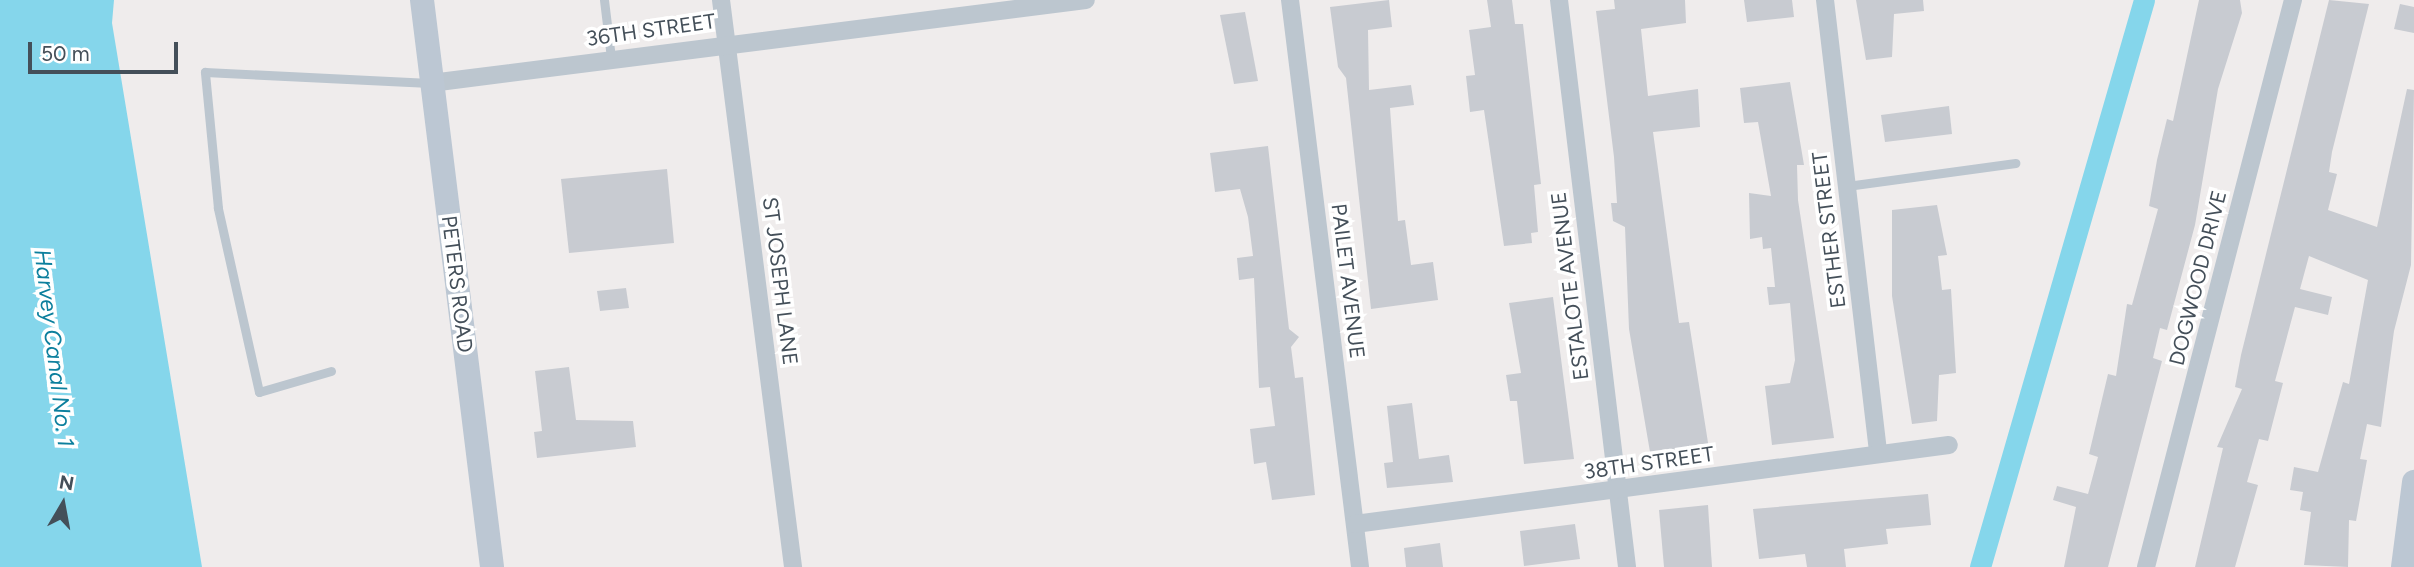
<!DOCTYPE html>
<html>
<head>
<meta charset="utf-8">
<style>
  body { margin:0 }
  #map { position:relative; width:2414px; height:567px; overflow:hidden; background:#efecec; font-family:Figtree,sans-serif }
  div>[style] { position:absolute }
  .water>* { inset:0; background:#85d6eb }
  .canal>* { height:21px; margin:-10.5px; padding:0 10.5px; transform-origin:10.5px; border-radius:10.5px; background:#85d6eb }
  .building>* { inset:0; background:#c8cbd1 }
  .lane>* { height:9px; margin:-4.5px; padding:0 4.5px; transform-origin:4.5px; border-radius:4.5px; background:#bcc6cf }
  .street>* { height:18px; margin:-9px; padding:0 9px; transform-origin:9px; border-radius:9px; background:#bcc6cf }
  .secondary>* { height:24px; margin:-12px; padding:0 12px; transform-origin:12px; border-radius:12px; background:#bcc7d3 }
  span { translate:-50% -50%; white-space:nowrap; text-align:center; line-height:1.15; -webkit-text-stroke:7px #fff; paint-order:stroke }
  .street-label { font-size:21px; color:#444f59 }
  .water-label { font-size:23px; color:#0c7f9d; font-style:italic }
  .north { position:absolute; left:28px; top:469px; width:70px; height:70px; -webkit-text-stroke:5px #fff; paint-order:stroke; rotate:10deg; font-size:19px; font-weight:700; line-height:28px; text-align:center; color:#444f59 }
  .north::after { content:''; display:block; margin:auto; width:24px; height:32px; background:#444f59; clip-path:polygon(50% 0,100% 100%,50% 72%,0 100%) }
  .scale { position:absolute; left:28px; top:42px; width:150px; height:32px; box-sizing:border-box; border:4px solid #444f59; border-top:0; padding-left:9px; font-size:21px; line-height:24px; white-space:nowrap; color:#444f59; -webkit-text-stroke:5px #fff; paint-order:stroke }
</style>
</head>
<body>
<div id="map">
  <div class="water">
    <i style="clip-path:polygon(0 0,114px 0,112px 23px,202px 567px,0 567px)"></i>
  </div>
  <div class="canal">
    <i style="left:1980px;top:567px;width:590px;rotate:-73.87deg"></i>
  </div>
  <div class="building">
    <i style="clip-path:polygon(1389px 0,1392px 27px,1368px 30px,1369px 90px,1411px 85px,1414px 105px,1390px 108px,1398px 221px,1405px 220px,1411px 265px,1433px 262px,1438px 300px,1371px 309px,1346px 78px,1338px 67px,1330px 7px)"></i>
    <i style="clip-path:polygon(1487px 0,1512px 0,1515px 24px,1523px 24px,1541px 184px,1534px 185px,1538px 232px,1531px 233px,1532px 243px,1504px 246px,1484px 110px,1470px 112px,1466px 76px,1475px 75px,1469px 30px,1491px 27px)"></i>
    <i style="clip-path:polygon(1614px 0,1685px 0,1686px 23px,1641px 29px,1648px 96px,1698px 89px,1700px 127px,1653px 132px,1679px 323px,1689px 322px,1709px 449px,1650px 452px,1629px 329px,1625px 227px,1613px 221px,1611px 203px,1617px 203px,1614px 157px,1596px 11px,1615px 9px)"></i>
    <i style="clip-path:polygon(1744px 0,1792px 0,1794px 17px,1747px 22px)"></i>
    <i style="clip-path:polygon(1856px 0,1923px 0,1924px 11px,1894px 14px,1892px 57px,1866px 60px)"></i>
    <i style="clip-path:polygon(2199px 0,2240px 0,2242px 13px,2218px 89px,2195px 225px,2167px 330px,2160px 328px,2153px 358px,2162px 361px,2108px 567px,2064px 567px,2076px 507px,2053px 500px,2057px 486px,2088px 494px,2098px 457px,2089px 454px,2108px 374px,2116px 376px,2127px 304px,2132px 305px,2158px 209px,2149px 206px,2157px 160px,2167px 119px,2173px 121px)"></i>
    <i style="clip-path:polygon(2329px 0,2369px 4px,2332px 152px,2329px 172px,2337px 174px,2328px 210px,2377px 227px,2407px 89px,2414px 90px,2411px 265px,2394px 331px,2381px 427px,2367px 424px,2360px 459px,2367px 460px,2356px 521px,2349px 520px,2348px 567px,2304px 565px,2311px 512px,2300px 510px,2303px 492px,2290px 490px,2294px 467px,2318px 472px,2343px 382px,2349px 384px,2368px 280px,2309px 256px,2300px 289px,2332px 297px,2328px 315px,2295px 307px,2275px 381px,2283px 383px,2268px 441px,2259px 439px,2247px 482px,2258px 485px,2235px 567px,2195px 567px,2223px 448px,2217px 447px,2242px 389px,2235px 387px,2241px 355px)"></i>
    <i style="clip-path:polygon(2400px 4px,2414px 7px,2414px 33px,2394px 29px)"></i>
    <i style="clip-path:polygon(1245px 12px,1258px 81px,1234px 84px,1220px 15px)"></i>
    <i style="clip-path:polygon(1790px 82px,1804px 165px,1797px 165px,1798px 200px,1834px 438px,1772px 445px,1765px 386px,1790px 383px,1795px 360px,1790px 303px,1769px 305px,1767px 287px,1775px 287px,1771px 248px,1763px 249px,1762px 237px,1750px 239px,1749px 193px,1771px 196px,1758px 122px,1744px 123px,1740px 88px)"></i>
    <i style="clip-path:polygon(1949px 106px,1952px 134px,1885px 142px,1881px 115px)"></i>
    <i style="clip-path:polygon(1268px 146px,1289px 329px,1299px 337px,1291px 347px,1295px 378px,1303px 377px,1315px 495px,1272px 500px,1266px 462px,1254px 464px,1250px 429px,1275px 426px,1270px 387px,1259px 388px,1254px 278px,1239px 280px,1237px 258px,1253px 256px,1248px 217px,1240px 189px,1215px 192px,1210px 153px)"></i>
    <i style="clip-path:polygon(667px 169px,674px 243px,569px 253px,561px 179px)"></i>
    <i style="clip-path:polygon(1937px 205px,1947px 255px,1938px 256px,1942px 290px,1951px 289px,1956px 373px,1939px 375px,1937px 421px,1912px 424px,1892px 296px,1892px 210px)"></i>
    <i style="clip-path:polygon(626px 288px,629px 308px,600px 311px,597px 291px)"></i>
    <i style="clip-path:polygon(1553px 297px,1574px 459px,1524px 464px,1517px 401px,1510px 401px,1506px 375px,1521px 373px,1509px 303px)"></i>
    <i style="clip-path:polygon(569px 367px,576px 420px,633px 421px,636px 447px,537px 458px,534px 432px,542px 431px,535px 371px)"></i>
    <i style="clip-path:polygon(1412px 403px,1419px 459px,1449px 455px,1453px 482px,1387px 488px,1384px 463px,1393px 462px,1387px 406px)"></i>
    <i style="clip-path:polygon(1928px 494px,1931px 525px,1886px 529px,1888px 544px,1844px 549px,1846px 567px,1807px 567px,1805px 554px,1759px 559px,1753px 509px)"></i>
    <i style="clip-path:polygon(1708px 505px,1712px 567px,1664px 567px,1659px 510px)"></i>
    <i style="clip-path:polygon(1575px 524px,1580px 559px,1524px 566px,1520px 531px)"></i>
    <i style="clip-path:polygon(1440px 543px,1443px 567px,1406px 567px,1404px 548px)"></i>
  </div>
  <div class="lane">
    <i style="left:604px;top:0;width:58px;rotate:83.1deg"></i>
    <i style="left:1847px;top:186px;width:170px;rotate:-7.8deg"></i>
    <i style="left:331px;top:371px;width:75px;rotate:163.7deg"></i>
    <i style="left:259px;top:392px;width:189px;rotate:-102.6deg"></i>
    <i style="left:218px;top:208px;width:137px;rotate:-95.5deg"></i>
    <i style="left:205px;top:72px;width:225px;rotate:2.8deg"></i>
  </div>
  <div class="street">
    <i style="left:721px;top:0;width:572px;rotate:82.76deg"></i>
    <i style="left:1290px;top:0;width:571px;rotate:82.96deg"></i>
    <i style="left:1559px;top:0;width:571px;rotate:83.16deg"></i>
    <i style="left:1825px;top:0;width:457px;rotate:83.3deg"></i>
    <i style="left:431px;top:83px;width:660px;rotate:-7.22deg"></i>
    <i style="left:1355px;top:524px;width:599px;rotate:-7.58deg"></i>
    <i style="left:2146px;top:567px;width:586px;rotate:-75.47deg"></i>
  </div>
  <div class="secondary">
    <i style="left:422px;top:0;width:571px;rotate:82.96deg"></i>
    <i style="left:2403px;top:567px;width:86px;rotate:-82.6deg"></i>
  </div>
  <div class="street-label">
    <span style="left:651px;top:30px;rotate:-8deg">36TH STREET</span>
    <span style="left:1829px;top:230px;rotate:-97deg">ESTHER STREET</span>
    <span style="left:2198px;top:278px;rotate:-76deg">DOGWOOD DRIVE</span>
    <span style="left:780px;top:281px;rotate:83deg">ST JOSEPH LANE</span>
    <span style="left:1348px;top:281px;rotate:83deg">PAILET AVENUE</span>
    <span style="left:457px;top:284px;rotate:83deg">PETERS ROAD</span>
    <span style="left:1570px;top:286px;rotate:-97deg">ESTALOTE AVENUE</span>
    <span style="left:1649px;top:463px;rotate:-8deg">38TH STREET</span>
  </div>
  <div class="water-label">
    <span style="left:54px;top:348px;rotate:83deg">Harvey Canal No. 1</span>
  </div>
  <div class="north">N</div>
  <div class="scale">50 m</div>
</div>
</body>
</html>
